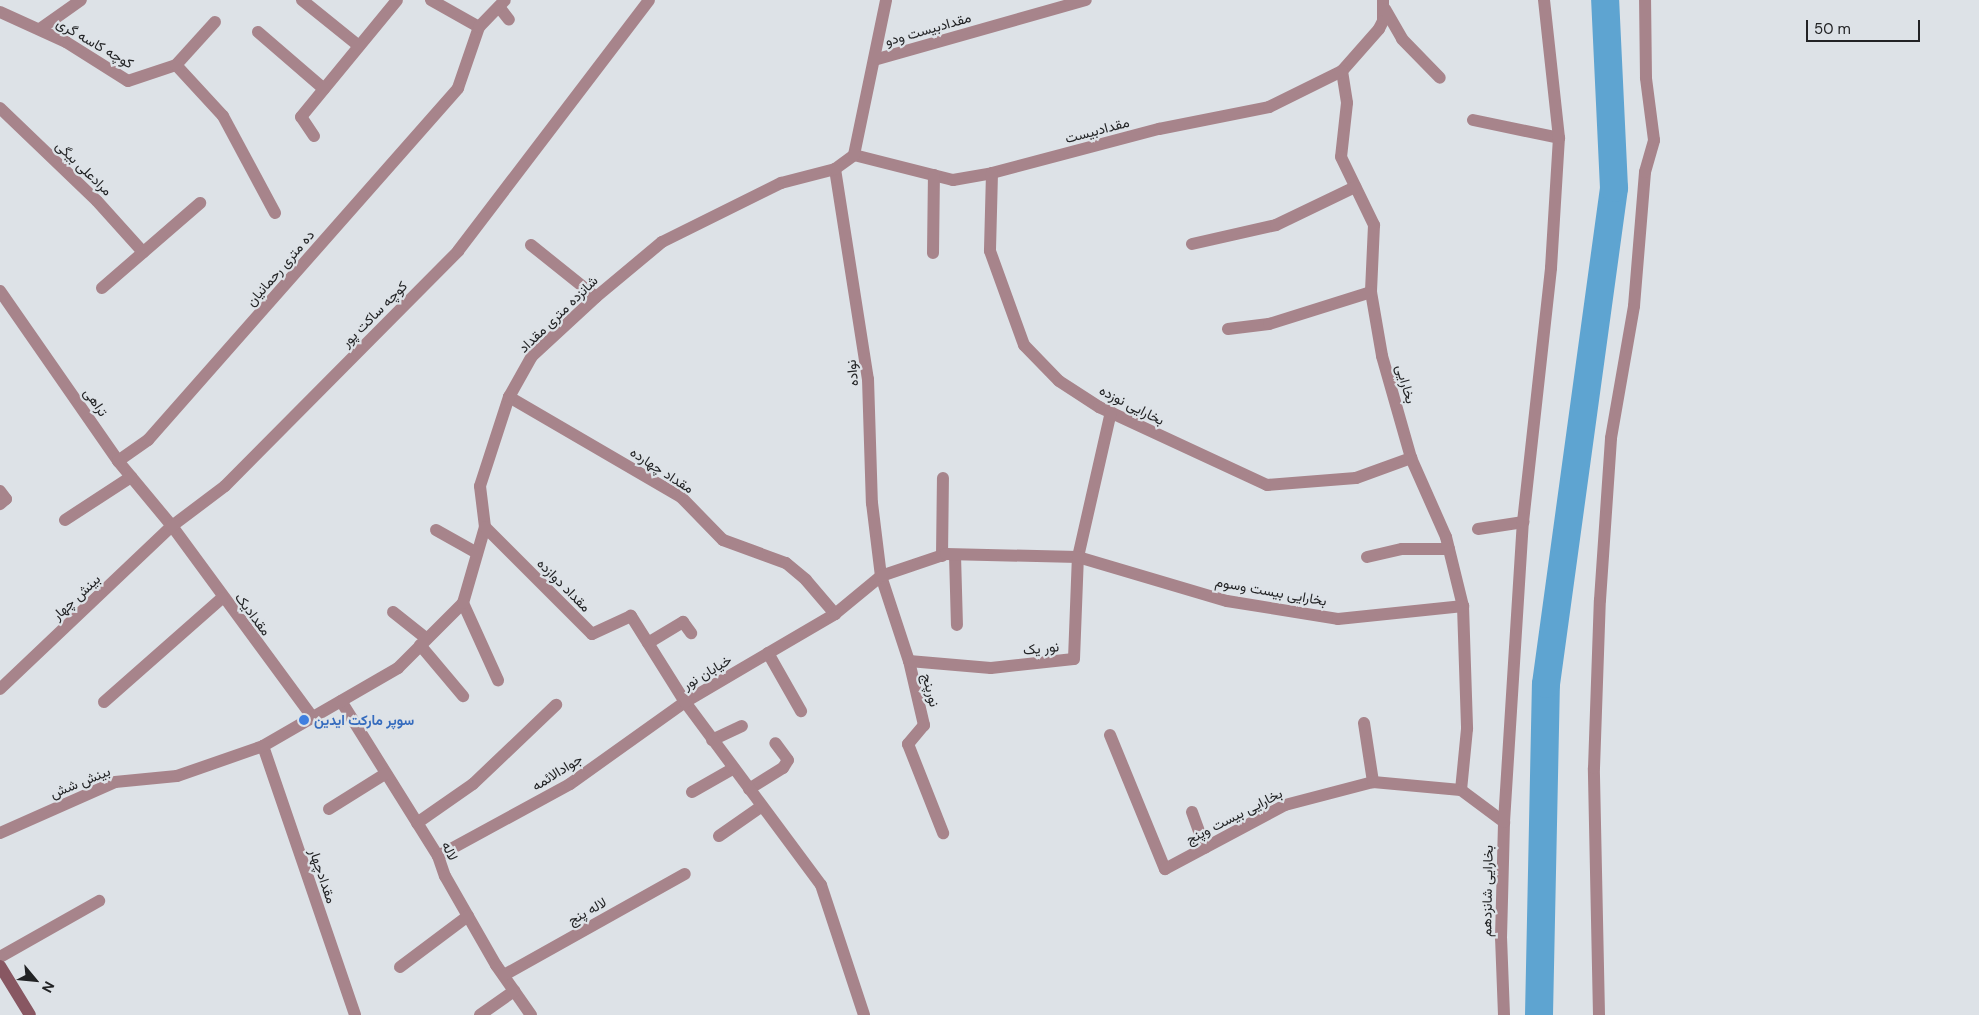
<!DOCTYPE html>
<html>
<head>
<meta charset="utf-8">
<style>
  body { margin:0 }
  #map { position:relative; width:1979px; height:1015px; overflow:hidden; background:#dde2e7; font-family:"DM Sans",Vazirmatn,sans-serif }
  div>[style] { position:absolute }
  .river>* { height:28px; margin:-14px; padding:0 14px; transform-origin:14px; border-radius:14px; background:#5ea4d1 }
  .street>* { height:12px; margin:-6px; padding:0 6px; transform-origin:6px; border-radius:6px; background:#a7848b }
  .secondary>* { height:12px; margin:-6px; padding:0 6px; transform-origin:6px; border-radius:6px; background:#885762 }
  .dots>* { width:14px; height:14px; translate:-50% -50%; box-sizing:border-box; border:2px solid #dde2e7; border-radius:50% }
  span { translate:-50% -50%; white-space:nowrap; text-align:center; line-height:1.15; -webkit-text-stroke:4.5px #dde2e7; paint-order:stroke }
  .street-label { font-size:14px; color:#222325 }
  .shop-label { font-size:14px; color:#366cbe; font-weight:700 }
  .left { translate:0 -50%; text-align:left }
  .north { position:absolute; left:10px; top:955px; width:50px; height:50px; -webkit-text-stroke:4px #dde2e7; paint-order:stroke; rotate:118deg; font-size:14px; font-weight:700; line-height:20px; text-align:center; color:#222325 }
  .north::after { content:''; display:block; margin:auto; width:18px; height:22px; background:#222325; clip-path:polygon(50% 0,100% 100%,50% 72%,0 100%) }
  .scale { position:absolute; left:1806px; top:20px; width:114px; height:22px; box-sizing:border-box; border:2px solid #222325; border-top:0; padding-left:6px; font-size:15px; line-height:18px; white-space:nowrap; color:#222325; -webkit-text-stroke:4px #dde2e7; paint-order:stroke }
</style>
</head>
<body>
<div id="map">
  <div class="river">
    <i style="left:1539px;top:1015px;width:331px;rotate:-88.8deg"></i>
    <i style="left:1546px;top:684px;width:501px;rotate:-82.19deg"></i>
    <i style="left:1614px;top:188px;width:188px;rotate:-92.7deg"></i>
  </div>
  <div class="street">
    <i style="left:302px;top:0;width:73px;rotate:38.9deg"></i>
    <i style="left:431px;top:0;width:55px;rotate:29.4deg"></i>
    <i style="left:1383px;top:0;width:21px;rotate:90deg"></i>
    <i style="left:1383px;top:21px;width:9px;rotate:117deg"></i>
    <i style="left:1379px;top:29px;width:56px;rotate:131.4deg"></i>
    <i style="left:1342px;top:71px;width:32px;rotate:81deg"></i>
    <i style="left:1347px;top:103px;width:54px;rotate:96.3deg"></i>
    <i style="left:1341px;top:157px;width:76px;rotate:64.1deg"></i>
    <i style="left:1374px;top:225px;width:67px;rotate:92.6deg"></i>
    <i style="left:1371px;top:292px;width:65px;rotate:80.2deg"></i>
    <i style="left:1382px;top:356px;width:106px;rotate:74.1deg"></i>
    <i style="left:1411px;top:458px;width:86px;rotate:66.1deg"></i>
    <i style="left:1446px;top:537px;width:71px;rotate:76.2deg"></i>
    <i style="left:1463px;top:606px;width:123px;rotate:88.1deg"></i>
    <i style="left:1467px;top:729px;width:61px;rotate:95.6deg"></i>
    <i style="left:499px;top:7px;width:16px;rotate:52deg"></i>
    <i style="left:1385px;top:9px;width:34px;rotate:60deg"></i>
    <i style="left:1402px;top:39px;width:54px;rotate:45.7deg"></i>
    <i style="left:0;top:12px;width:72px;rotate:24.4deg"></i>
    <i style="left:66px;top:42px;width:73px;rotate:32.2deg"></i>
    <i style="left:128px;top:81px;width:51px;rotate:-18.4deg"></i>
    <i style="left:176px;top:65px;width:69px;rotate:47.3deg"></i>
    <i style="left:223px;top:116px;width:110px;rotate:61.8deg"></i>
    <i style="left:40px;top:29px;width:50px;rotate:-35.3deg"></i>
    <i style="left:258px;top:32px;width:87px;rotate:40.8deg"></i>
    <i style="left:874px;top:60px;width:220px;rotate:-15.8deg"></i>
    <i style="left:176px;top:65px;width:58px;rotate:-47.8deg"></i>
    <i style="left:0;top:108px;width:134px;rotate:43.8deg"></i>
    <i style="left:97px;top:201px;width:69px;rotate:48deg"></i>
    <i style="left:1473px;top:120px;width:88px;rotate:11.8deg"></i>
    <i style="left:314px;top:136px;width:23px;rotate:-124deg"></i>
    <i style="left:301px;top:117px;width:151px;rotate:-50.6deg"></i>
    <i style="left:854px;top:155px;width:102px;rotate:14.2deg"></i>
    <i style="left:953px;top:180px;width:40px;rotate:-10deg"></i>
    <i style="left:992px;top:173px;width:173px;rotate:-14.8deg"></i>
    <i style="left:1159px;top:129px;width:112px;rotate:-11.3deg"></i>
    <i style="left:1269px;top:107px;width:81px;rotate:-26.3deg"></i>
    <i style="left:835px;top:169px;width:213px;rotate:81.1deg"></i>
    <i style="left:868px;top:379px;width:124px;rotate:88.2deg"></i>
    <i style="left:872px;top:503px;width:74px;rotate:83deg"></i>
    <i style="left:881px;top:576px;width:89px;rotate:71.8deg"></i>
    <i style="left:909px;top:661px;width:66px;rotate:76.8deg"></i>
    <i style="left:924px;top:725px;width:25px;rotate:130deg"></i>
    <i style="left:908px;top:744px;width:96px;rotate:68.5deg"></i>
    <i style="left:992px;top:173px;width:78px;rotate:91.5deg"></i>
    <i style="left:990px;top:251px;width:100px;rotate:70.1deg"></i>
    <i style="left:1024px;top:345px;width:50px;rotate:45.8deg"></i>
    <i style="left:1059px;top:381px;width:48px;rotate:33deg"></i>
    <i style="left:1099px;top:407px;width:185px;rotate:24.9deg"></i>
    <i style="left:1267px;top:485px;width:89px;rotate:-4.5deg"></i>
    <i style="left:1356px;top:478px;width:59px;rotate:-20deg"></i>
    <i style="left:1192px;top:244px;width:86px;rotate:-12.7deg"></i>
    <i style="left:1276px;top:225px;width:88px;rotate:-25.7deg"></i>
    <i style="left:531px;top:245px;width:83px;rotate:38.7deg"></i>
    <i style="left:933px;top:253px;width:78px;rotate:-89.3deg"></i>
    <i style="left:102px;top:288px;width:130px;rotate:-40.9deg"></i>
    <i style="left:0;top:291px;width:207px;rotate:55.2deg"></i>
    <i style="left:118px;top:461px;width:85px;rotate:50.3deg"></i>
    <i style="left:172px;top:526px;width:238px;rotate:53.7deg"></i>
    <i style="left:1228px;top:329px;width:41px;rotate:-7deg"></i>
    <i style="left:1269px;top:324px;width:107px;rotate:-17.4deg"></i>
    <i style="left:509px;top:397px;width:199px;rotate:30.2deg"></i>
    <i style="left:681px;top:497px;width:60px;rotate:45.7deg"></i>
    <i style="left:723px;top:540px;width:67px;rotate:20.1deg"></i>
    <i style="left:786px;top:563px;width:26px;rotate:40deg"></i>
    <i style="left:806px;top:580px;width:45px;rotate:49.5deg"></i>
    <i style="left:118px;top:461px;width:37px;rotate:-35deg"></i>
    <i style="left:148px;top:440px;width:469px;rotate:-48.6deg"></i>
    <i style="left:458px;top:88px;width:65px;rotate:-71deg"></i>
    <i style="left:479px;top:27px;width:37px;rotate:-46deg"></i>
    <i style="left:0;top:491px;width:10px;rotate:53deg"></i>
    <i style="left:6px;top:499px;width:8px;rotate:140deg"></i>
    <i style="left:65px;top:520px;width:79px;rotate:-33.1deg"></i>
    <i style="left:1478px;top:529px;width:46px;rotate:-8.8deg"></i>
    <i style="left:436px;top:530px;width:47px;rotate:29.3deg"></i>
    <i style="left:955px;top:555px;width:70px;rotate:88.4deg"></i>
    <i style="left:942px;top:556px;width:78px;rotate:-89.3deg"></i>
    <i style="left:1367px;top:557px;width:36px;rotate:-13deg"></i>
    <i style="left:1402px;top:549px;width:47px"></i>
    <i style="left:463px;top:603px;width:85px;rotate:65.6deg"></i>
    <i style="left:393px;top:612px;width:43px;rotate:38.5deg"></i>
    <i style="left:648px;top:643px;width:41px;rotate:-31deg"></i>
    <i style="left:683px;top:622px;width:14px;rotate:54deg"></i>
    <i style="left:420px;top:645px;width:67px;rotate:49.9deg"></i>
    <i style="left:768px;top:653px;width:67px;rotate:60.4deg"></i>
    <i style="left:909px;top:661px;width:82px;rotate:4.9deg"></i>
    <i style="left:991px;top:668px;width:83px;rotate:-6.2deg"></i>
    <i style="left:1074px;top:659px;width:102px;rotate:-87.8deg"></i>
    <i style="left:1078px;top:557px;width:149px;rotate:-77.2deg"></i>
    <i style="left:0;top:689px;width:237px;rotate:-43.5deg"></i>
    <i style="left:172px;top:526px;width:66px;rotate:-37deg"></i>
    <i style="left:225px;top:486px;width:331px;rotate:-45.2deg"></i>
    <i style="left:458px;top:251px;width:315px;rotate:-52.7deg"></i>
    <i style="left:341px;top:701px;width:183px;rotate:58deg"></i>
    <i style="left:438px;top:856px;width:21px;rotate:71deg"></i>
    <i style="left:445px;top:876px;width:103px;rotate:60.2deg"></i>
    <i style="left:496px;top:965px;width:61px;rotate:55deg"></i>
    <i style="left:104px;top:702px;width:157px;rotate:-41.4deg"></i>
    <i style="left:1364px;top:723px;width:60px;rotate:81.3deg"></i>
    <i style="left:1110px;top:735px;width:145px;rotate:67.7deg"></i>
    <i style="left:1165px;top:869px;width:136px;rotate:-28.1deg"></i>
    <i style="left:1285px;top:805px;width:91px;rotate:-14.6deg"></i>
    <i style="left:1373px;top:782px;width:88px;rotate:5.2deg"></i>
    <i style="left:712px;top:740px;width:33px;rotate:-25deg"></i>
    <i style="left:263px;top:746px;width:284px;rotate:71.1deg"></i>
    <i style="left:749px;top:789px;width:40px;rotate:-32deg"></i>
    <i style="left:783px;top:768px;width:9px;rotate:-58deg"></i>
    <i style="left:788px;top:760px;width:21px;rotate:-127deg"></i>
    <i style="left:1461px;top:790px;width:54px;rotate:36.7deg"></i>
    <i style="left:692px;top:792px;width:48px;rotate:-29.7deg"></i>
    <i style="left:329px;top:809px;width:66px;rotate:-32deg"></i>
    <i style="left:1192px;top:812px;width:38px;rotate:70deg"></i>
    <i style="left:417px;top:823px;width:68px;rotate:-34.9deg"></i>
    <i style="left:473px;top:784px;width:115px;rotate:-43.6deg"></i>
    <i style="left:0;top:833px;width:126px;rotate:-23.9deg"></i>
    <i style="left:115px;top:782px;width:62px;rotate:-5.5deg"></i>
    <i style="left:177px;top:776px;width:91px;rotate:-19.2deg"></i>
    <i style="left:263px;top:746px;width:156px;rotate:-30deg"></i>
    <i style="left:398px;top:668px;width:92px;rotate:-45deg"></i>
    <i style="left:463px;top:603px;width:79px;rotate:-73.9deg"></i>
    <i style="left:485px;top:527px;width:41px;rotate:-97deg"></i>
    <i style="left:480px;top:486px;width:94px;rotate:-72deg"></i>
    <i style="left:509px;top:397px;width:47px;rotate:-60.7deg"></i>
    <i style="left:532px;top:356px;width:87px;rotate:-42.7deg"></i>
    <i style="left:596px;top:297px;width:86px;rotate:-39.8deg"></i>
    <i style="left:662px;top:242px;width:133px;rotate:-26.4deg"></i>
    <i style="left:781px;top:183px;width:56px;rotate:-14.5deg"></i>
    <i style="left:835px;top:169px;width:24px;rotate:-36deg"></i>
    <i style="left:854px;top:155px;width:158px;rotate:-78.3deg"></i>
    <i style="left:719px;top:836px;width:52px;rotate:-34.9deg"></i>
    <i style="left:438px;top:856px;width:150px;rotate:-28.6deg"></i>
    <i style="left:570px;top:784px;width:141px;rotate:-35.5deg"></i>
    <i style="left:685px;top:702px;width:102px;rotate:-122.1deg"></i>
    <i style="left:631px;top:616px;width:43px;rotate:155.2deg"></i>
    <i style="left:592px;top:634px;width:151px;rotate:-135deg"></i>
    <i style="left:0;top:957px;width:114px;rotate:-29.5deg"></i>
    <i style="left:400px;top:967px;width:85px;rotate:-36.9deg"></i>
    <i style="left:504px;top:975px;width:207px;rotate:-29.2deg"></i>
    <i style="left:480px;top:1015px;width:42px;rotate:-35.2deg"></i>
    <i style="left:864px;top:1015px;width:137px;rotate:-108.3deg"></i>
    <i style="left:821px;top:885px;width:228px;rotate:-126.6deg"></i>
    <i style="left:685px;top:702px;width:174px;rotate:-30.4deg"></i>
    <i style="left:835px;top:614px;width:60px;rotate:-39.6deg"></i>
    <i style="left:881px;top:576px;width:69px;rotate:-18.7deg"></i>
    <i style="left:946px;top:554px;width:132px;rotate:1.3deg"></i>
    <i style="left:1078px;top:557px;width:155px;rotate:16.5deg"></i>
    <i style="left:1227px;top:601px;width:112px;rotate:9.2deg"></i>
    <i style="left:1338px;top:619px;width:126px;rotate:-5.9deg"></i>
    <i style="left:1504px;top:1015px;width:77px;rotate:-92.2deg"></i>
    <i style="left:1501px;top:938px;width:116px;rotate:-88.5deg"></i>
    <i style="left:1504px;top:822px;width:301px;rotate:-86.4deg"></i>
    <i style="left:1523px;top:522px;width:256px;rotate:-83.7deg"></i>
    <i style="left:1551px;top:268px;width:130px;rotate:-86.5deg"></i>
    <i style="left:1559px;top:138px;width:139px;rotate:-96.2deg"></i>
    <i style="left:1599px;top:1015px;width:247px;rotate:-91.2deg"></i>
    <i style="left:1594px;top:768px;width:168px;rotate:-88deg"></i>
    <i style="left:1600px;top:600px;width:162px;rotate:-86.1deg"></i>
    <i style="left:1611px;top:438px;width:134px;rotate:-80.1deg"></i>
    <i style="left:1634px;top:306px;width:134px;rotate:-85.3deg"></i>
    <i style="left:1645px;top:172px;width:33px;rotate:-74deg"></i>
    <i style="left:1654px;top:140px;width:63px;rotate:-97.4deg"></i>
    <i style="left:1646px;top:78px;width:78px;rotate:-90.7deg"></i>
  </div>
  <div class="secondary">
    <i style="left:0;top:966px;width:57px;rotate:58.5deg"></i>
  </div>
  <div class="dots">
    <i style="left:304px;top:720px;background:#3f7fe0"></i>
  </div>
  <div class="street-label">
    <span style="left:928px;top:29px;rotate:-16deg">مقدادبیست ودو</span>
    <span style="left:95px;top:43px;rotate:30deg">کوچه کاسه گری</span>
    <span style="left:1097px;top:130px;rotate:-15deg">مقدادبیست</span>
    <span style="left:84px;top:168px;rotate:44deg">مرادعلی بیگی</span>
    <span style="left:280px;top:268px;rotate:-49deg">ده متری رحمانیان</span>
    <span style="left:374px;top:314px;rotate:-45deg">کوچه ساکت پور</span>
    <span style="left:558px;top:314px;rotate:-44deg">شانزده متری مقداد</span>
    <span style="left:852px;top:373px;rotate:-96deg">نواده</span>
    <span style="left:1406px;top:384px;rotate:74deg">بخارایی</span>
    <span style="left:96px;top:402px;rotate:55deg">تراهی</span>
    <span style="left:1132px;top:405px;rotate:27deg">بخارایی نوزده</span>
    <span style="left:662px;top:470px;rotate:33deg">مقداد چهارده</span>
    <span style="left:564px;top:585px;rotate:45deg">مقداد دوازده</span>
    <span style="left:1271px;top:591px;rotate:10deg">بخارایی بیست وسوم</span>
    <span style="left:76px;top:597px;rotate:-43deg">بینش چهار</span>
    <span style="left:253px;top:614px;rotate:53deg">مقدادیک</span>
    <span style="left:1041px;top:648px;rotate:-6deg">نور یک</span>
    <span style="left:707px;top:672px;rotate:-31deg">خیابان نور</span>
    <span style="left:931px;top:690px;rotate:76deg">نورپنج</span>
    <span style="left:557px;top:772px;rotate:-32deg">جوادالائمه</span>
    <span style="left:80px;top:782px;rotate:-22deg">بینش شش</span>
    <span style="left:1234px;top:816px;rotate:-27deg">بخارایی بیست وپنج</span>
    <span style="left:450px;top:851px;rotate:65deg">لاله</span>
    <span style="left:323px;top:876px;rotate:71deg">مقدادچهار</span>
    <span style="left:1487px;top:891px;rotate:-89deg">بخارایی شانزدهم</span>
    <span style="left:587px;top:911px;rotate:-29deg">لاله پنج</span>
  </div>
  <div class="shop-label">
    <span class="left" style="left:314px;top:720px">سوپر مارکت ایدین</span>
  </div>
  <div class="north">N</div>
  <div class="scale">50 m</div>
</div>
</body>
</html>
